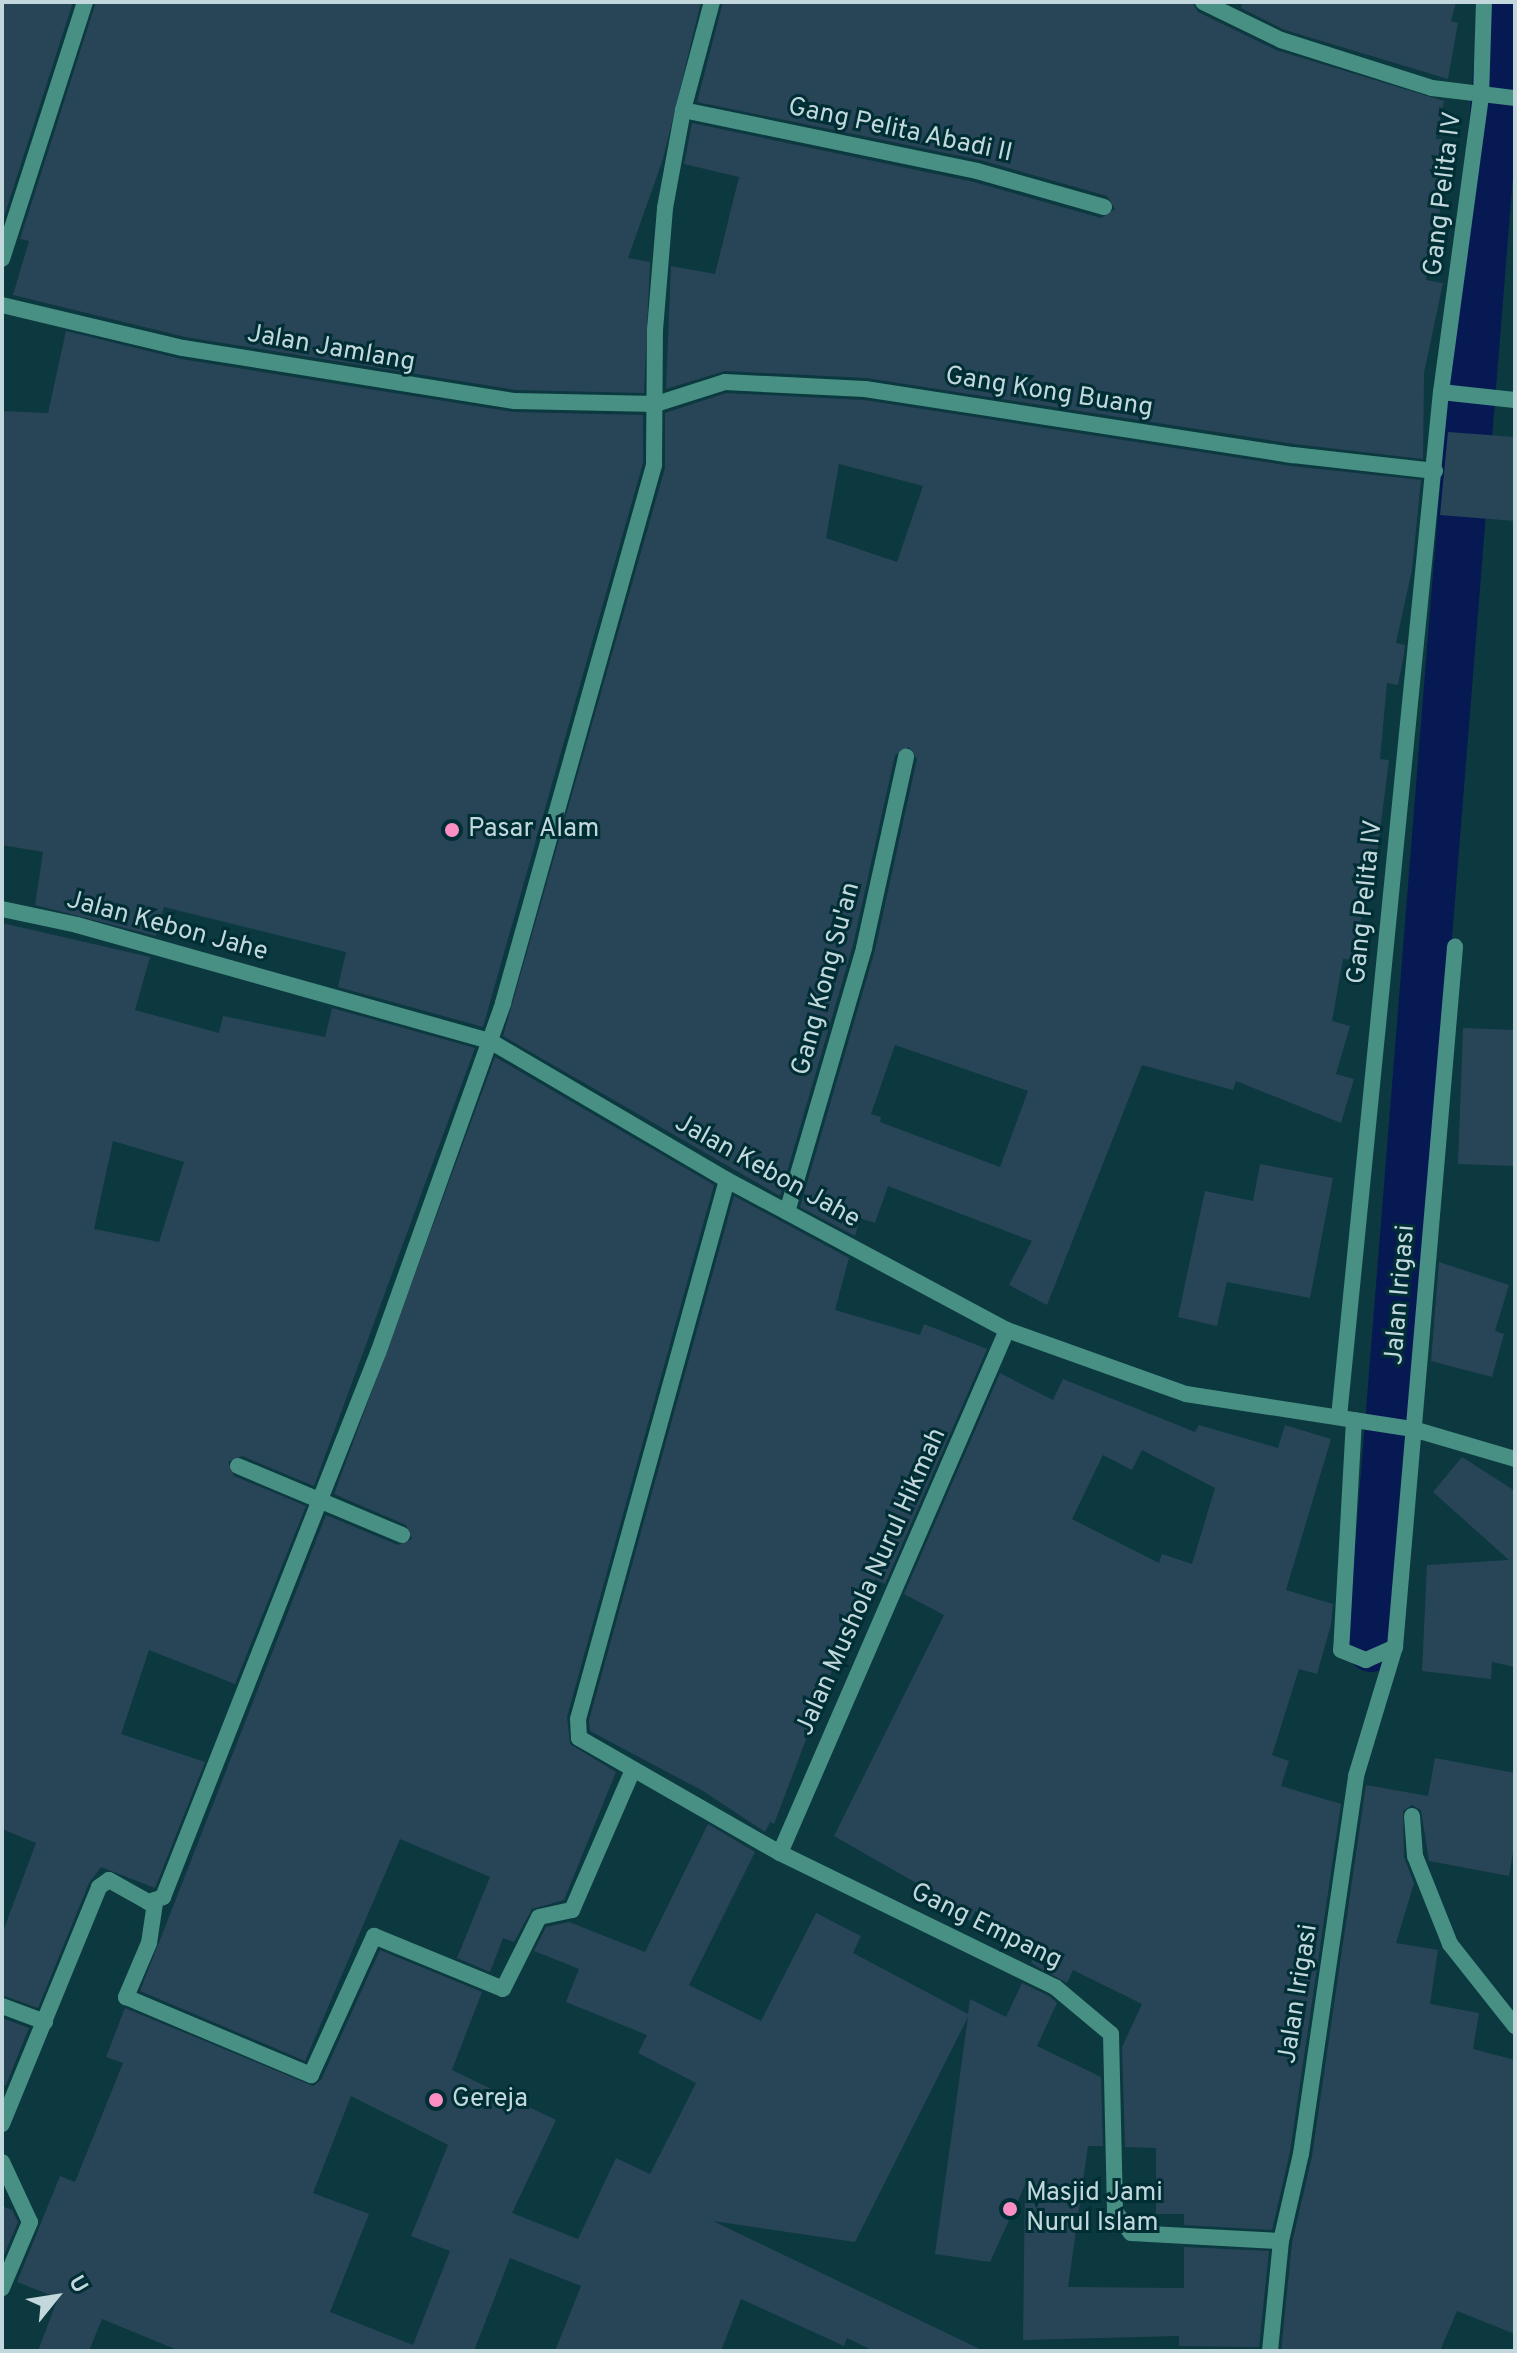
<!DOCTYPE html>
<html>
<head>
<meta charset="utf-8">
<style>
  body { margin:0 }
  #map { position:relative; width:1517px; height:2353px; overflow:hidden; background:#0c383f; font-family:Overpass,sans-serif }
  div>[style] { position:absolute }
  .canal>* { height:48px; margin:-24px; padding:0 24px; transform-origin:24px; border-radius:24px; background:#071953 }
  .building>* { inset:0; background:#284558 }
  .service>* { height:16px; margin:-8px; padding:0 8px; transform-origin:8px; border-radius:8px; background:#479083 }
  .minor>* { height:16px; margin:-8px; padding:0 8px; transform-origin:8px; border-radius:8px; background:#479083 }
  .dots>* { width:22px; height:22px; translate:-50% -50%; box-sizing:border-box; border:4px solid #002e35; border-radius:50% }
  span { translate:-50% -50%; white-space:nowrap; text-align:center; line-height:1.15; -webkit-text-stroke:6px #002e35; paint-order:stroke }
  .street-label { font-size:26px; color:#c2d8dc }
  .poi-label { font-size:26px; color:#c2d8dc }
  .left { translate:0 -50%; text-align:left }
  .frame { position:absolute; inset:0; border:4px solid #c2d8dc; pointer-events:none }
  .north { position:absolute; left:16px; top:2257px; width:80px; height:80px; -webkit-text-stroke:6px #002e35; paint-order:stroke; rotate:60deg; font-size:22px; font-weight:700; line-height:32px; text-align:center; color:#c2d8dc }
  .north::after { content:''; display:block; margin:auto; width:28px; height:36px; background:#c2d8dc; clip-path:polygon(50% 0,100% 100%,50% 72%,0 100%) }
</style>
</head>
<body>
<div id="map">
  <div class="canal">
    <i style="left:1371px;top:1648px;width:1651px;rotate:-85.42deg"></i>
  </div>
  <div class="building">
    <i style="clip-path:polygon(2px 2px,73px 2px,2px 223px)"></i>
    <i style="clip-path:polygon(96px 2px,701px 2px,663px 159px,628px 258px,650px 262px,644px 393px,516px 390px,185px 337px,13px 295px,29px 241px,20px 239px)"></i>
    <i style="clip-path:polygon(723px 2px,1192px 2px,1198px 12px,1276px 50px,1444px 101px,1436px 139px,1442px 139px,1436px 190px,1444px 191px,1426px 280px,1443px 283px,1424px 373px,1423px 459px,1294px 444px,866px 378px,725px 371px,666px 389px,671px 266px,715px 274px,739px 177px,684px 164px,692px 123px,974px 182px,1101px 218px,1115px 209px,1107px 196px,980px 160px,697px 102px)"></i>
    <i style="clip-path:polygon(1242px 2px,1456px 2px,1451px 21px,1458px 23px,1448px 79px,1285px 30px,1241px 8px)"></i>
    <i style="clip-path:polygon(66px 331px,181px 359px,513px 412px,643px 415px,643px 463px,483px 1027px,338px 987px,346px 952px,164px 907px,156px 936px,35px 905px,43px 852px,2px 845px,2px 411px,48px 413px)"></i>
    <i style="clip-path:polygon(evenodd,726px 393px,864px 400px,1291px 466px,1421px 480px,1412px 570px,1396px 643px,1405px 645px,1404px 654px,1398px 685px,1387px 683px,1380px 759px,1389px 760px,1378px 847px,1367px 882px,1355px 960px,1343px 959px,1332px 1021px,1350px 1026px,1336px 1074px,1354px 1079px,1341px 1123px,1236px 1081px,1233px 1090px,1142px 1065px,1047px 1305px,1009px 1285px,1032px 1241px,888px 1186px,875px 1223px,860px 1218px,855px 1236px,800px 1207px,875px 950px,917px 759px,909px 747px,895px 755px,853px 945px,780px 1196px,503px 1036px,665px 468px,665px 413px,726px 393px,839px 464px,923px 486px,897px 562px,826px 538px,839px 464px,726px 393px,895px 1045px,1028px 1091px,1000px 1167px,880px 1122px,881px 1117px,871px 1114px,895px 1045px)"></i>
    <i style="clip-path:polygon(1448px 432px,1515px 437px,1515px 521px,1440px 515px)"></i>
    <i style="clip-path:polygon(evenodd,2px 923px,150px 957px,135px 1010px,219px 1033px,223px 1016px,325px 1037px,332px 1008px,475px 1048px,314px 1486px,242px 1456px,228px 1462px,234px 1476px,306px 1506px,235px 1684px,149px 1650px,121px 1734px,205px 1762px,155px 1888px,101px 1867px,89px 1883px,38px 2008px,2px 1995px,2px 1934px,36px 1843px,2px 1829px,2px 923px,113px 1141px,184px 1162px,159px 1242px,94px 1229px,113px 1141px)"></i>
    <i style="clip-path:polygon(1463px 1028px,1515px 1030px,1515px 1166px,1458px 1164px)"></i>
    <i style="clip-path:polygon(495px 1057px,714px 1185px,567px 1717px,570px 1744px,616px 1772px,564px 1900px,532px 1909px,514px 1942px,503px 1938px,490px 1972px,457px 1958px,490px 1877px,400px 1839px,305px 2061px,140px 1991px,326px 1515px,398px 1545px,412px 1539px,406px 1525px,334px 1494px)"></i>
    <i style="clip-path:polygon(1260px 1164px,1333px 1178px,1310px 1298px,1227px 1282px,1217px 1326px,1178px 1317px,1205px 1191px,1253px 1201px)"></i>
    <i style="clip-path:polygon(734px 1196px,849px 1258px,835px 1310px,920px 1335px,924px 1324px,987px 1349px,885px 1584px,875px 1579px,859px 1630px,849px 1626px,774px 1824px,770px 1822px,765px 1832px,703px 1791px,590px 1731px,589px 1720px)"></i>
    <i style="clip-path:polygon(1439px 1262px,1509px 1285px,1495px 1331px,1504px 1334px,1492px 1377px,1431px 1361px)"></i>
    <i style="clip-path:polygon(evenodd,1000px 1373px,1053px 1400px,1063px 1379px,1195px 1432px,1199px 1425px,1278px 1448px,1285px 1425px,1331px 1439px,1286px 1590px,1333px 1604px,1331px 1625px,1317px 1674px,1299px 1669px,1272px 1755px,1289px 1761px,1281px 1786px,1341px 1804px,1290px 2152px,1272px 2230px,1184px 2225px,1184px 2214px,1156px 2214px,1156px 2148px,1125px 2147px,1122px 2047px,1142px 2004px,1073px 1970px,1067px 1983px,1031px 1963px,1040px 1943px,975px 1911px,970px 1921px,935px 1903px,939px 1896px,834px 1836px,944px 1615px,904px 1594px,1000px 1373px,1142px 1450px,1215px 1488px,1192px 1564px,1162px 1554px,1159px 1563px,1072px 1519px,1103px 1455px,1132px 1470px,1142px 1450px)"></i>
    <i style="clip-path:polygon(1462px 1457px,1515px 1491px,1515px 1667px,1492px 1662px,1491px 1679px,1422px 1671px,1427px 1565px,1509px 1560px,1433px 1492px)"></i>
    <i style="clip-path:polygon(1435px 1758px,1515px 1773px,1515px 1841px,1509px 1876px,1429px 1861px,1421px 1810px,1412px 1805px,1403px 1811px,1404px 1857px,1414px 1883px,1396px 1943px,1438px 1950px,1430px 2004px,1479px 2013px,1473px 2049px,1515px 2060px,1515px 2334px,1457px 2311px,1440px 2351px,1281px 2351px,1292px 2243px,1312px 2156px,1366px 1785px,1428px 1796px)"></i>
    <i style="clip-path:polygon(evenodd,708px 1824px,755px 1852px,689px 1985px,761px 2021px,816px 1913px,861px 1936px,853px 1953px,968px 2014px,970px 1999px,1006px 2017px,1022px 1983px,1049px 1996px,1057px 2003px,1037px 2046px,1101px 2077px,1103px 2146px,1088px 2146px,1068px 2287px,1184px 2288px,1184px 2247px,1269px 2251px,1259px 2347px,1179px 2346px,1179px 2336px,1023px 2340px,1025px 2185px,990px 2262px,935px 2254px,968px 2017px,855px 2242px,713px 2221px,984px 2351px,874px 2351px,847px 2338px,844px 2346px,741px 2299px,721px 2351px,555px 2351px,581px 2286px,510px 2258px,474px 2351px,180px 2351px,102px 2319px,89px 2351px,38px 2351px,58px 2298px,17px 2282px,60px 2176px,75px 2182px,123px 2063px,106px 2057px,125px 2008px,313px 2086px,321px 2080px,380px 1950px,482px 1992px,452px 2070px,556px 2120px,512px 2213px,578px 2239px,616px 2158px,650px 2174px,696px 2083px,638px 2053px,647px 2035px,566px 2002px,579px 1969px,534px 1951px,546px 1927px,569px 1922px,645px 1952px,708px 1824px,351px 2096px,448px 2145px,411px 2236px,450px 2251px,413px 2345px,330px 2312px,369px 2214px,313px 2193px,351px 2096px)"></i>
    <i style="clip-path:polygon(2px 2018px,29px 2028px,6px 2085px,2px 2085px)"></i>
    <i style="clip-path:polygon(2px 2206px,12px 2210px,18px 2222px,2px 2260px)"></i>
  </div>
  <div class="service">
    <i style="left:238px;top:1466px;width:178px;rotate:22.8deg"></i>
  </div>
  <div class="minor">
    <i style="left:1203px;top:2px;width:87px;rotate:26deg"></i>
    <i style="left:1281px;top:40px;width:158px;rotate:17.6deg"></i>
    <i style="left:1432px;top:88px;width:84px;rotate:6.9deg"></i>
    <i style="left:683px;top:110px;width:300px;rotate:11.7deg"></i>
    <i style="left:977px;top:171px;width:132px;rotate:15.8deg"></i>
    <i style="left:2px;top:259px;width:270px;rotate:-72.1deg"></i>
    <i style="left:2px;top:305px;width:186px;rotate:13.4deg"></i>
    <i style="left:183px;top:348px;width:336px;rotate:9.1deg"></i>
    <i style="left:515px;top:401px;width:141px;rotate:1.2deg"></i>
    <i style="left:656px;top:404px;width:72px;rotate:-17.7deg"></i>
    <i style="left:725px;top:382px;width:140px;rotate:2.9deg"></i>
    <i style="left:865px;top:389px;width:433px;rotate:8.8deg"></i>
    <i style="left:1293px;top:455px;width:143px;rotate:6.4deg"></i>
    <i style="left:1441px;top:392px;width:74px;rotate:6.2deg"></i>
    <i style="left:2px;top:909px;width:77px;rotate:12deg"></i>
    <i style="left:77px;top:925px;width:429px;rotate:15.7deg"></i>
    <i style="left:490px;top:1041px;width:275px;rotate:30.4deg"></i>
    <i style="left:727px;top:1180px;width:318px;rotate:28.2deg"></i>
    <i style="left:1007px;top:1330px;width:190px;rotate:19.7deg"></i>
    <i style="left:1186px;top:1394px;width:230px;rotate:8.8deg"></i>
    <i style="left:1413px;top:1429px;width:106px;rotate:16.4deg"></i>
    <i style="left:727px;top:1180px;width:559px;rotate:105.45deg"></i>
    <i style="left:578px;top:1719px;width:19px;rotate:87deg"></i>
    <i style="left:579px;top:1738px;width:232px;rotate:29.8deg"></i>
    <i style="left:780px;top:1853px;width:306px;rotate:26deg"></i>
    <i style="left:1055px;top:1987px;width:73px;rotate:40deg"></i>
    <i style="left:1111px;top:2034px;width:177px;rotate:88.7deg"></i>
    <i style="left:1115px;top:2211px;width:27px;rotate:54deg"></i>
    <i style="left:1131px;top:2233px;width:150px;rotate:3.1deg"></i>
    <i style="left:787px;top:1212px;width:275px;rotate:-73.7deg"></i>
    <i style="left:864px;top:948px;width:196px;rotate:-77.6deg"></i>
    <i style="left:1339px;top:1417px;width:1030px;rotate:-84.32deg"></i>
    <i style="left:1441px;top:392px;width:298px;rotate:-82.3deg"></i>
    <i style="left:1481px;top:97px;width:95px;rotate:-88.2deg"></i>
    <i style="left:1354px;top:1420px;width:230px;rotate:93.2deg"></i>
    <i style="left:1341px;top:1650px;width:27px;rotate:22deg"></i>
    <i style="left:1366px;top:1660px;width:32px;rotate:-24deg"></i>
    <i style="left:1412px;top:1816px;width:40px;rotate:85.7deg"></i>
    <i style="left:1415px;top:1856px;width:95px;rotate:68.3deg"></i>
    <i style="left:1450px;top:1944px;width:105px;rotate:51.6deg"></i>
    <i style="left:780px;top:1853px;width:570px;rotate:-66.54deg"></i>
    <i style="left:155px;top:1903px;width:40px;rotate:98.5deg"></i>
    <i style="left:149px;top:1943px;width:59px;rotate:113.1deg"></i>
    <i style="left:126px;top:1997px;width:201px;rotate:22.9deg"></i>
    <i style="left:311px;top:2075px;width:153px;rotate:-65.6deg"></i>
    <i style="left:374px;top:1936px;width:139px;rotate:22.3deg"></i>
    <i style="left:503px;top:1989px;width:80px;rotate:-63.4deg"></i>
    <i style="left:539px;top:1917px;width:34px;rotate:-12deg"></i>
    <i style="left:572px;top:1910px;width:153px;rotate:-66.5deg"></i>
    <i style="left:2px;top:2006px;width:46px;rotate:20.4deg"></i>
    <i style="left:2px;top:2124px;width:256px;rotate:-67.7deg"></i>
    <i style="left:99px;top:1887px;width:12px;rotate:-35deg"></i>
    <i style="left:109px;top:1880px;width:45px;rotate:29.4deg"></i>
    <i style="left:148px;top:1902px;width:16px;rotate:-18deg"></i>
    <i style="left:163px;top:1897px;width:585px;rotate:-68.44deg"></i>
    <i style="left:378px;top:1353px;width:372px;rotate:-70.3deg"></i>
    <i style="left:503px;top:1003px;width:559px;rotate:-74.32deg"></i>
    <i style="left:654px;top:465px;width:135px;rotate:-89.6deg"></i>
    <i style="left:655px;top:330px;width:122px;rotate:-85.3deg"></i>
    <i style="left:665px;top:208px;width:100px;rotate:-79.6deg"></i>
    <i style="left:683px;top:110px;width:112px;rotate:-75deg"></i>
    <i style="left:2px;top:2162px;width:66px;rotate:65deg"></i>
    <i style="left:30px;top:2222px;width:72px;rotate:113deg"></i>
    <i style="left:1270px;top:2351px;width:111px;rotate:-84.3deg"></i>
    <i style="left:1281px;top:2241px;width:89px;rotate:-77.1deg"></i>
    <i style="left:1301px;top:2154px;width:382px;rotate:-81.7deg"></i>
    <i style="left:1356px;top:1776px;width:135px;rotate:-73.2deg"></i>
    <i style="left:1395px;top:1647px;width:703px;rotate:-85.1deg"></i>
  </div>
  <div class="dots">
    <i style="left:452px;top:830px;background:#fb8fc4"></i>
    <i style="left:436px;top:2100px;background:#fb8fc4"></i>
    <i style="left:1010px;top:2209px;background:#fb8fc4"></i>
  </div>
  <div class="street-label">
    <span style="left:900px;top:131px;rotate:12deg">Gang Pelita Abadi II</span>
    <span style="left:1444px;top:194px;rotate:-83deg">Gang Pelita IV</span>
    <span style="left:331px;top:349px;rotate:10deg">Jalan Jamlang</span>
    <span style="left:1049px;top:393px;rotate:9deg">Gang Kong Buang</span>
    <span style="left:1366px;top:902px;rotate:-84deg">Gang Pelita IV</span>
    <span style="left:167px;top:927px;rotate:15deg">Jalan Kebon Jahe</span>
    <span style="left:827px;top:979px;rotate:-75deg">Gang Kong Su'an</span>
    <span style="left:767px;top:1172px;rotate:29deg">Jalan Kebon Jahe</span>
    <span style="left:1401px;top:1295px;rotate:-85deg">Jalan Irigasi</span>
    <span style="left:872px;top:1582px;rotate:-66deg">Jalan Mushola Nurul Hikmah</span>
    <span style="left:986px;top:1927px;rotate:26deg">Gang Empang</span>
    <span style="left:1299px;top:1994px;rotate:-81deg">Jalan Irigasi</span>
  </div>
  <div class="poi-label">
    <span class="left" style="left:468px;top:830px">Pasar Alam</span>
    <span class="left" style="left:452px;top:2100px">Gereja</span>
    <span class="left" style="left:1026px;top:2209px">Masjid Jami<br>Nurul Islam</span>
  </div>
  <div class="frame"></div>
  <div class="north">U</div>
</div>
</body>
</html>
